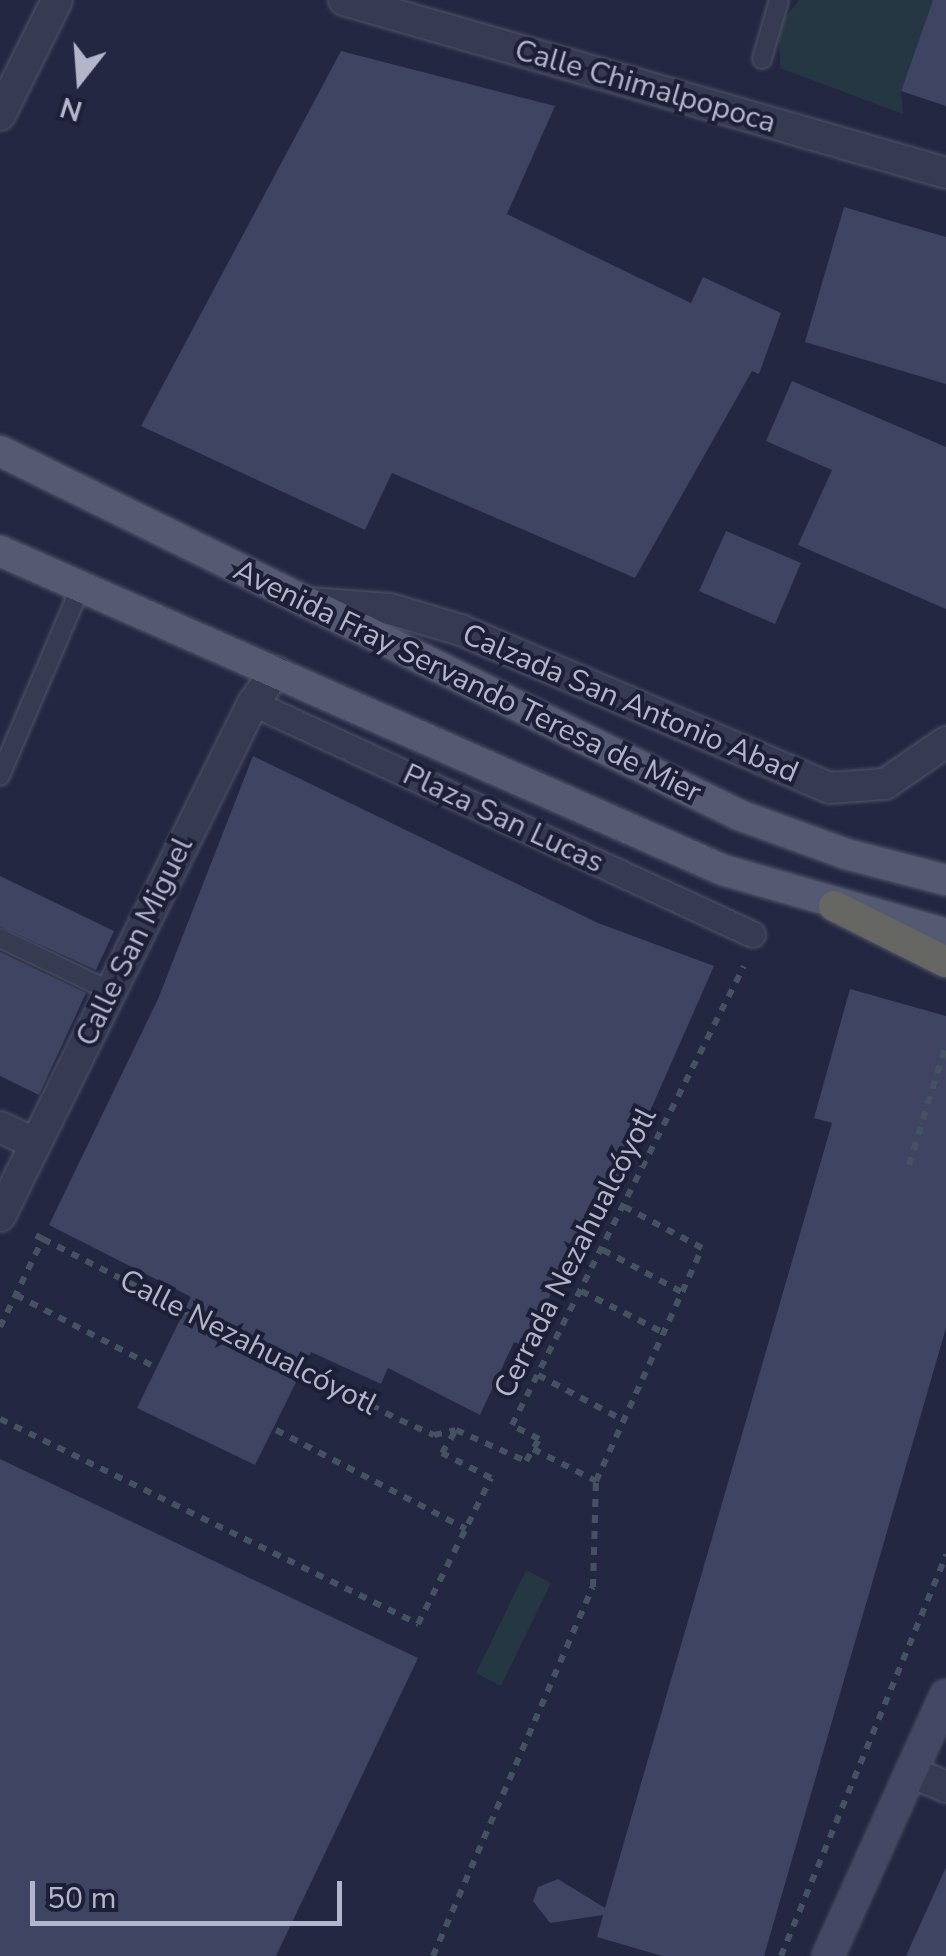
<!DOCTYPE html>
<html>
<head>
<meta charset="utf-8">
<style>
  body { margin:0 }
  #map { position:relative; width:946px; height:1956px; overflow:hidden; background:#232741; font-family:"Nunito Sans",sans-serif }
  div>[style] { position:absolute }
  .green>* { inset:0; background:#253742 }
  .building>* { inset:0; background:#3e4462 }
  .path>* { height:6px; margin-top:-3px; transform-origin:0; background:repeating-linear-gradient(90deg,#43545f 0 8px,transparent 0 16px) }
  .roads { filter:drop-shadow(0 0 2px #52556b) drop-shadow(0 0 2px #52556b) }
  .service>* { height:18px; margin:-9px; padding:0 9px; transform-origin:9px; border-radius:9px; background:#373b51 }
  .pedestrian>* { height:25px; margin:-12.5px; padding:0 12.5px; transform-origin:12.5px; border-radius:12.5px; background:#373b51 }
  .minor>* { height:30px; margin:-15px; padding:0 15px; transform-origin:15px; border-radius:15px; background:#373b51 }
  .tertiary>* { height:30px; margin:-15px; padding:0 15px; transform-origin:15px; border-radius:15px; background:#373b51 }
  .secondary>* { height:30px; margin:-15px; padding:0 15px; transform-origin:15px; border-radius:15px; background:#454864 }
  .primary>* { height:30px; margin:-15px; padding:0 15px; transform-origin:15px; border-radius:15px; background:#555971 }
  .trunk>* { height:30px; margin:-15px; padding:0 15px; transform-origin:15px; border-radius:15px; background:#666662 }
  span { translate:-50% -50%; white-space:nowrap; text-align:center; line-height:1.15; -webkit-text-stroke:8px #1c1f36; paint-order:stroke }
  .street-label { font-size:30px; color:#b3b6cb }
  .north { position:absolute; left:30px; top:30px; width:100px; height:100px; -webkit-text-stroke:8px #1c1f36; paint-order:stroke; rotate:197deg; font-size:28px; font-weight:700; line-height:40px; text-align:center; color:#b3b6cb }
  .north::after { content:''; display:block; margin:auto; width:35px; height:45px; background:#b3b6cb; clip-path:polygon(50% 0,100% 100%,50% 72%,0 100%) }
  .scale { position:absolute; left:30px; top:1881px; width:312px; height:45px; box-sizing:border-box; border:5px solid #b3b6cb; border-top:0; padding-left:12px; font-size:30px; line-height:35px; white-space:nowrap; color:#b3b6cb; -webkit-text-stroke:8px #1c1f36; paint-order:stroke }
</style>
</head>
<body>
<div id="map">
  <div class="green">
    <i style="clip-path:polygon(799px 0,933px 0,901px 91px,903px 114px,780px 68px,779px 25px)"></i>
    <i style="clip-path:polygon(526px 1570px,551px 1583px,501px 1686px,476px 1673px)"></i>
  </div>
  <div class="building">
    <i style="clip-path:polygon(933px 0,946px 0,946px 106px,901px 91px)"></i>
    <i style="clip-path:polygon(341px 51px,555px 106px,507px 214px,691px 303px,703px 277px,781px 313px,759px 374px,752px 371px,635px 578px,392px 473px,365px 530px,141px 426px)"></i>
    <i style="clip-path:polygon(844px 207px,946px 237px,946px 384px,805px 342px)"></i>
    <i style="clip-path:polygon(792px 381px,946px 447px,946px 609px,798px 545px,832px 470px,766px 441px)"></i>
    <i style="clip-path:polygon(726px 531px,801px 563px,775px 624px,699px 591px)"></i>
    <i style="clip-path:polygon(253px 756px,598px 923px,714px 966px,621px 1177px,625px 1180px,584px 1227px,525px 1346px,514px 1342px,480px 1415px,388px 1368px,381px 1384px,311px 1352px,255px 1465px,137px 1408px,191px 1297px,49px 1225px,158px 999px)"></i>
    <i style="clip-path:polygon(0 876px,114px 931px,96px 970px,0 926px)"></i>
    <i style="clip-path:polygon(0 952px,86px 993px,39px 1095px,0 1076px)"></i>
    <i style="clip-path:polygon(850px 989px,946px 1016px,946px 1328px,764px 1956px,662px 1956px,597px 1937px,603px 1915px,550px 1923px,533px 1901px,538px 1887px,558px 1879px,605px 1908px,832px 1123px,814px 1118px)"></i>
    <i style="clip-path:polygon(0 1459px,418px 1658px,276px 1956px,0 1956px)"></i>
    <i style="clip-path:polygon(946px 1867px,946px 1956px,906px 1956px)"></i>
  </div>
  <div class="path">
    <i style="left:909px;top:1165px;width:126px;rotate:-72.9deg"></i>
    <i style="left:43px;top:1239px;width:400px;rotate:26.9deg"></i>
    <i style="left:400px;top:1420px;width:37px;rotate:24deg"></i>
    <i style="left:434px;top:1435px;width:22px;rotate:-13deg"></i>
    <i style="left:603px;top:1250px;width:89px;rotate:28deg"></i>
    <i style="left:581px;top:1291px;width:91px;rotate:26.8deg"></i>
    <i style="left:16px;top:1295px;width:159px;rotate:27.4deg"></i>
    <i style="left:0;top:1327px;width:98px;rotate:-64deg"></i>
    <i style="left:43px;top:1239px;width:16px;rotate:-153deg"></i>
    <i style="left:538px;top:1375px;width:94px;rotate:27.9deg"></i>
    <i style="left:0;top:1419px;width:466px;rotate:26.1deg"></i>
    <i style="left:418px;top:1624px;width:163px;rotate:-63.4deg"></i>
    <i style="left:491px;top:1478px;width:55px;rotate:-153deg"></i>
    <i style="left:442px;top:1453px;width:27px;rotate:-59deg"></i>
    <i style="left:456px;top:1430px;width:77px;rotate:23.9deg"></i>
    <i style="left:526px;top:1461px;width:26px;rotate:-59deg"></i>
    <i style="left:539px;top:1439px;width:30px;rotate:-153deg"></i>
    <i style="left:512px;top:1425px;width:514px;rotate:-63.19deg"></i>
    <i style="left:276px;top:1430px;width:214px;rotate:27.5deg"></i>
    <i style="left:533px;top:1449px;width:71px;rotate:26.9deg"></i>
    <i style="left:433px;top:1956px;width:402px;rotate:-66.6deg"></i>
    <i style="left:593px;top:1587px;width:106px;rotate:-88.4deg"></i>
    <i style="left:596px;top:1481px;width:256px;rotate:-65.5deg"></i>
    <i style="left:702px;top:1248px;width:87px;rotate:-152deg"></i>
    <i style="left:781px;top:1956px;width:434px;rotate:-67.6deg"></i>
  </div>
  <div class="roads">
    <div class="service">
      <i style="left:762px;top:59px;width:61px;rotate:-73.9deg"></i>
      <i style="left:0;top:776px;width:207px;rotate:-66.9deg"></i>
      <i style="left:0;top:938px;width:122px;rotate:25.7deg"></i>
    </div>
    <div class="pedestrian">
      <i style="left:253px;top:703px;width:550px;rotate:24.84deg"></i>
    </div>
    <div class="minor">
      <i style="left:344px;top:0;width:626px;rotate:16.03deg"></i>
      <i style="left:310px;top:603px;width:80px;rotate:4.3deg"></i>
      <i style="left:390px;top:609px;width:74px;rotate:16.5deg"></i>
      <i style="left:461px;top:630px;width:401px;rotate:23.2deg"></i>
      <i style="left:830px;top:788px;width:55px;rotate:-4.2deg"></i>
      <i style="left:885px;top:784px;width:74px;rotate:-34.5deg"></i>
      <i style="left:0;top:1127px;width:38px;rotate:25deg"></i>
      <i style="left:0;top:1216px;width:572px;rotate:-63.75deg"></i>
      <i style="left:253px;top:703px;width:39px;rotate:-54deg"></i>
      <i style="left:911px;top:1772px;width:38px;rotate:23deg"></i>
    </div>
    <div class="tertiary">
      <i style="left:0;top:115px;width:128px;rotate:-63.6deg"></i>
    </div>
    <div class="secondary">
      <i style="left:828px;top:1956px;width:286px;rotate:-65.7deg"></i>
    </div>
    <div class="primary">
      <i style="left:0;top:451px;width:824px;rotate:26.22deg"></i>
      <i style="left:739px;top:815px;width:114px;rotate:20deg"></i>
      <i style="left:846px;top:854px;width:103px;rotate:14.6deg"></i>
      <i style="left:0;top:551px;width:790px;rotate:23.81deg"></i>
      <i style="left:723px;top:870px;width:232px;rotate:16deg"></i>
    </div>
    <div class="trunk">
      <i style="left:834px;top:906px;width:125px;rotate:26.6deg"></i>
    </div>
  </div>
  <div class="street-label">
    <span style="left:645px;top:87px;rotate:16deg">Calle Chimalpopoca</span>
    <span style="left:467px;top:682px;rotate:26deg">Avenida Fray Servando Teresa de Mier</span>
    <span style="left:630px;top:704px;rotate:23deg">Calzada San Antonio Abad</span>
    <span style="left:503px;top:819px;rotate:25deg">Plaza San Lucas</span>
    <span style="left:135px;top:942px;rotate:-64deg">Calle San Miguel</span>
    <span style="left:576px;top:1253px;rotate:-63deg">Cerrada Nezahualcóyotl</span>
    <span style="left:248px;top:1343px;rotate:27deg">Calle Nezahualcóyotl</span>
  </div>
  <div class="north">N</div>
  <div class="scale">50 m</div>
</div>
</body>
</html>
